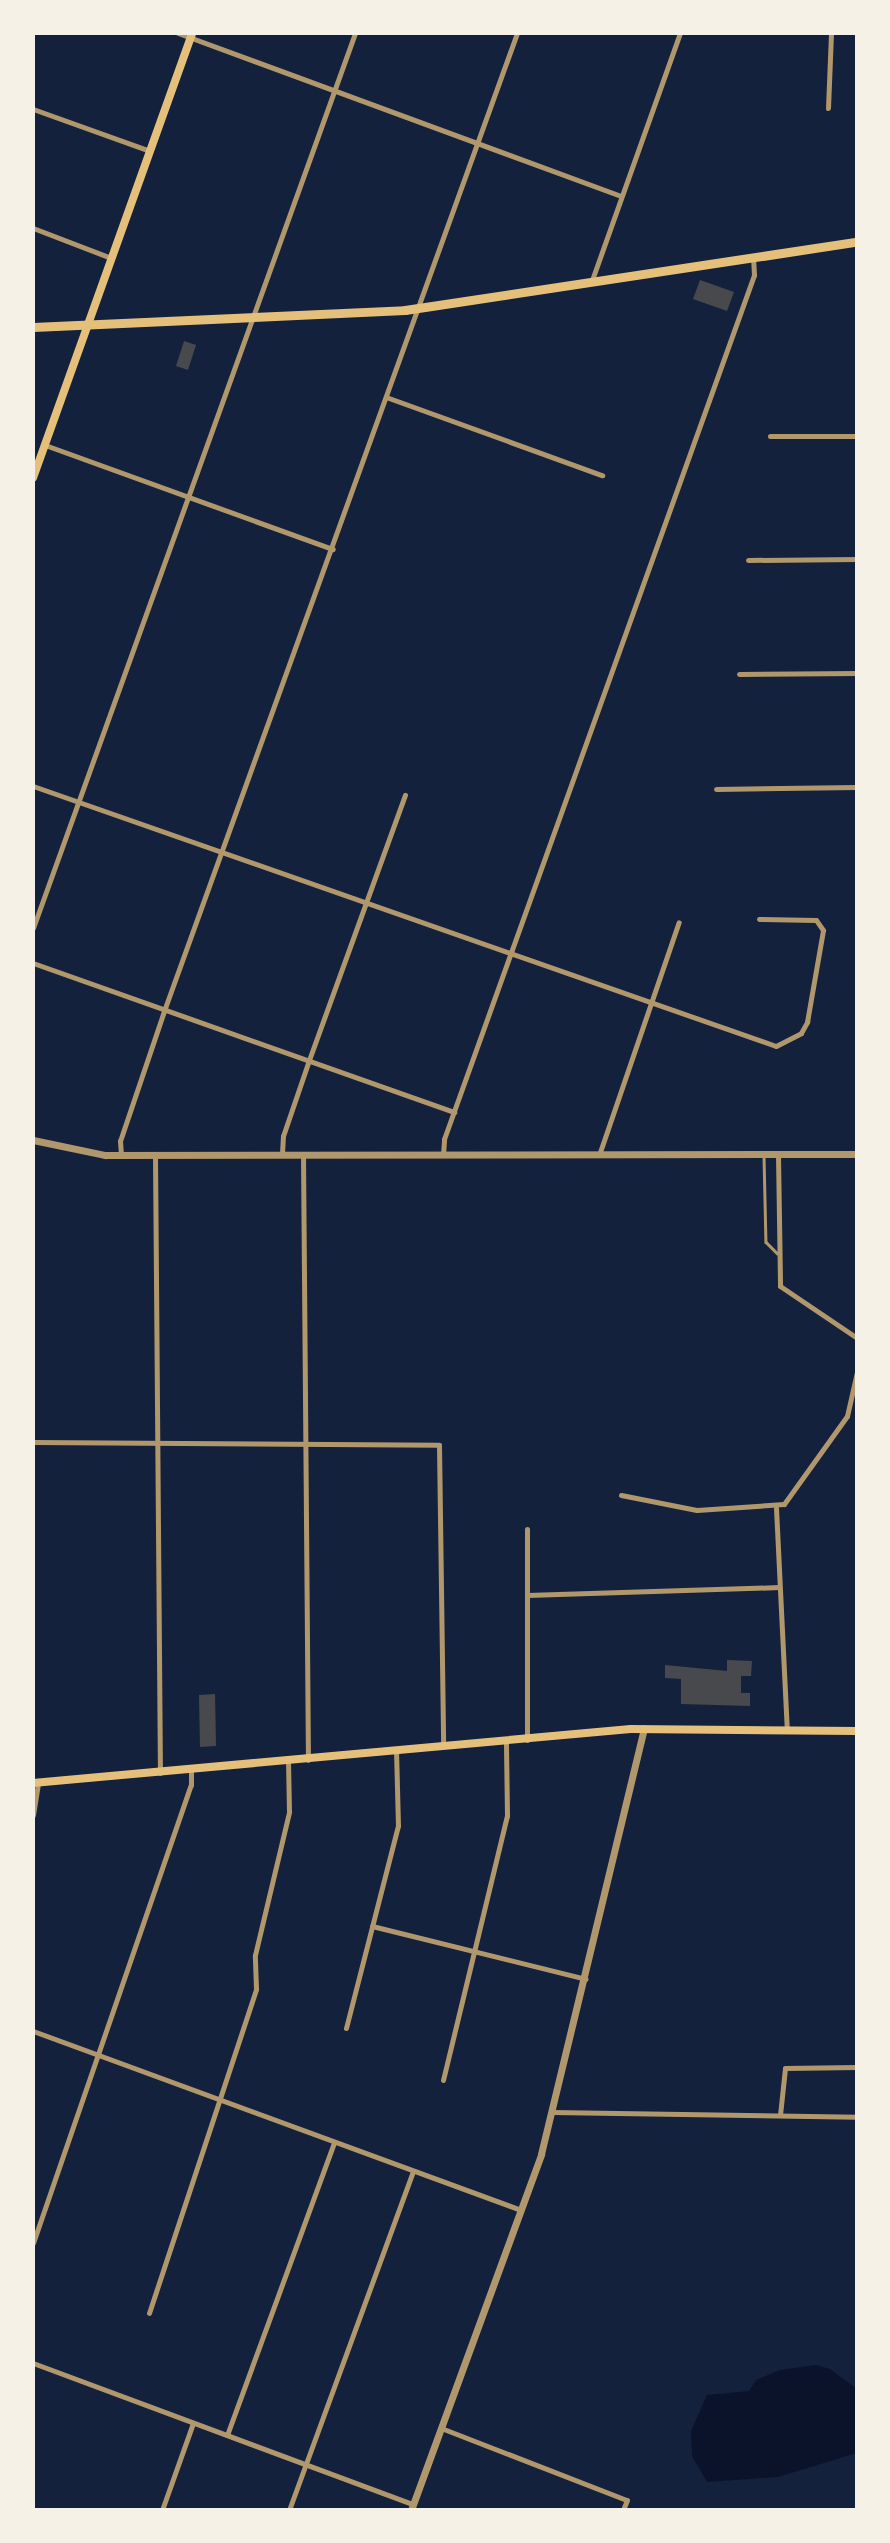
<!DOCTYPE html>
<html>
<head>
<meta charset="utf-8">
<style>
  body { margin:0 }
  #map { position:relative; width:890px; height:2543px; overflow:hidden; background:#14213d; font-family:"Exo 2",sans-serif }
  div>[style] { position:absolute }
  .water>* { inset:0; background:#0b132b }
  .building>* { inset:0; background:#48494c }
  .service>* { height:2.5px; margin:-1.25px; padding:0 1.25px; transform-origin:1.25px; border-radius:1.25px; background:#b1986c }
  .minor>* { height:5px; margin:-2.5px; padding:0 2.5px; transform-origin:2.5px; border-radius:2.5px; background:#b1986c }
  .tertiary>* { height:7px; margin:-3.5px; padding:0 3.5px; transform-origin:3.5px; border-radius:3.5px; background:#b1986c }
  .secondary>* { height:8px; margin:-4px; padding:0 4px; transform-origin:4px; border-radius:4px; background:#e5c07b }
  .primary>* { height:9px; margin:-4.5px; padding:0 4.5px; transform-origin:4.5px; border-radius:4.5px; background:#e5c07b }
  span { translate:-50% -50%; white-space:nowrap; text-align:center; line-height:1.15; -webkit-text-stroke:5px #f6f1e7; paint-order:stroke }
  .frame { position:absolute; inset:0; border:35px solid #f6f1e7; pointer-events:none }
</style>
</head>
<body>
<div id="map">
  <div class="water">
    <i style="clip-path:polygon(816px 2365px,830px 2369px,857px 2389px,857px 2453px,778px 2477px,707px 2482px,692px 2456px,691px 2431px,707px 2395px,749px 2391px,756px 2380px,780px 2370px)"></i>
  </div>
  <div class="building">
    <i style="clip-path:polygon(700px 280px,734px 292px,727px 311px,693px 299px)"></i>
    <i style="clip-path:polygon(184px 341px,196px 345px,188px 370px,176px 366px)"></i>
    <i style="clip-path:polygon(727px 1660px,752px 1661px,751px 1676px,741px 1676px,741px 1693px,750px 1693px,750px 1706px,681px 1704px,681px 1679px,665px 1678px,665px 1665px,727px 1671px)"></i>
    <i style="clip-path:polygon(215px 1694px,216px 1746px,200px 1747px,199px 1695px)"></i>
  </div>
  <div class="service">
    <i style="left:764px;top:1156px;width:86px;rotate:88.7deg"></i>
    <i style="left:766px;top:1242px;width:16px;rotate:45deg"></i>
  </div>
  <div class="minor">
    <i style="left:178px;top:33px;width:472px;rotate:20.2deg"></i>
    <i style="left:828px;top:108px;width:75px;rotate:-87.7deg"></i>
    <i style="left:33px;top:109px;width:124px;rotate:19.7deg"></i>
    <i style="left:33px;top:228px;width:84px;rotate:21deg"></i>
    <i style="left:592px;top:280px;width:262px;rotate:-70.4deg"></i>
    <i style="left:386px;top:397px;width:230px;rotate:19.9deg"></i>
    <i style="left:770px;top:436px;width:87px"></i>
    <i style="left:45px;top:445px;width:306px;rotate:19.9deg"></i>
    <i style="left:748px;top:560px;width:109px;rotate:-0.5deg"></i>
    <i style="left:739px;top:674px;width:118px;rotate:-0.5deg"></i>
    <i style="left:33px;top:786px;width:787px;rotate:19.29deg"></i>
    <i style="left:776px;top:1046px;width:28px;rotate:-27deg"></i>
    <i style="left:801px;top:1033px;width:13px;rotate:-61deg"></i>
    <i style="left:807px;top:1022px;width:93px;rotate:-80.1deg"></i>
    <i style="left:823px;top:930px;width:12px;rotate:-125deg"></i>
    <i style="left:816px;top:920px;width:57px;rotate:-179deg"></i>
    <i style="left:716px;top:789px;width:141px;rotate:-0.8deg"></i>
    <i style="left:33px;top:928px;width:951px;rotate:-70.21deg"></i>
    <i style="left:33px;top:963px;width:447px;rotate:19.5deg"></i>
    <i style="left:282px;top:1154px;width:18px;rotate:-87deg"></i>
    <i style="left:283px;top:1136px;width:80px;rotate:-71.1deg"></i>
    <i style="left:309px;top:1060px;width:282px;rotate:-70.1deg"></i>
    <i style="left:303px;top:1154px;width:606px;rotate:89.53deg"></i>
    <i style="left:121px;top:1155px;width:14px;rotate:-94deg"></i>
    <i style="left:120px;top:1141px;width:140px;rotate:-71.3deg"></i>
    <i style="left:165px;top:1008px;width:1037px;rotate:-70.15deg"></i>
    <i style="left:155px;top:1155px;width:618px;rotate:89.54deg"></i>
    <i style="left:443px;top:1155px;width:16px;rotate:-86deg"></i>
    <i style="left:444px;top:1139px;width:918px;rotate:-70.26deg"></i>
    <i style="left:754px;top:275px;width:18px;rotate:-93deg"></i>
    <i style="left:599px;top:1155px;width:246px;rotate:-71.1deg"></i>
    <i style="left:778px;top:1155px;width:131px;rotate:89.1deg"></i>
    <i style="left:780px;top:1286px;width:93px;rotate:34deg"></i>
    <i style="left:33px;top:1442px;width:406px;rotate:0.4deg"></i>
    <i style="left:439px;top:1445px;width:301px;rotate:89.2deg"></i>
    <i style="left:621px;top:1495px;width:77px;rotate:11.2deg"></i>
    <i style="left:697px;top:1510px;width:87px;rotate:-3.9deg"></i>
    <i style="left:784px;top:1504px;width:108px;rotate:-54.4deg"></i>
    <i style="left:847px;top:1416px;width:45px;rotate:-77.2deg"></i>
    <i style="left:776px;top:1508px;width:222px;rotate:87.2deg"></i>
    <i style="left:527px;top:1595px;width:252px;rotate:-1.8deg"></i>
    <i style="left:527px;top:1740px;width:211px;rotate:-90deg"></i>
    <i style="left:33px;top:1815px;width:32px;rotate:-81deg"></i>
    <i style="left:372px;top:1926px;width:220px;rotate:13.9deg"></i>
    <i style="left:346px;top:2028px;width:209px;rotate:-75.6deg"></i>
    <i style="left:398px;top:1826px;width:74px;rotate:-91.5deg"></i>
    <i style="left:33px;top:2031px;width:520px;rotate:20.14deg"></i>
    <i style="left:443px;top:2080px;width:272px;rotate:-76.4deg"></i>
    <i style="left:507px;top:1816px;width:74px;rotate:-90.8deg"></i>
    <i style="left:552px;top:2112px;width:305px;rotate:0.9deg"></i>
    <i style="left:780px;top:2115px;width:47px;rotate:-83.9deg"></i>
    <i style="left:785px;top:2068px;width:72px;rotate:-0.8deg"></i>
    <i style="left:33px;top:2243px;width:484px;rotate:-71deg"></i>
    <i style="left:191px;top:1785px;width:14px;rotate:-90deg"></i>
    <i style="left:149px;top:2313px;width:341px;rotate:-71.7deg"></i>
    <i style="left:256px;top:1989px;width:34px;rotate:-92deg"></i>
    <i style="left:255px;top:1955px;width:147px;rotate:-76.6deg"></i>
    <i style="left:289px;top:1812px;width:50px;rotate:-91.1deg"></i>
    <i style="left:33px;top:2363px;width:405px;rotate:20.4deg"></i>
    <i style="left:441px;top:2428px;width:199px;rotate:21.2deg"></i>
    <i style="left:627px;top:2500px;width:11px;rotate:112deg"></i>
    <i style="left:227px;top:2435px;width:311px;rotate:-69.9deg"></i>
    <i style="left:162px;top:2510px;width:92px;rotate:-70.4deg"></i>
    <i style="left:289px;top:2510px;width:360px;rotate:-69.9deg"></i>
  </div>
  <div class="tertiary">
    <i style="left:33px;top:1140px;width:74px;rotate:11.8deg"></i>
    <i style="left:105px;top:1155px;width:752px;rotate:-0.08deg"></i>
    <i style="left:411px;top:2510px;width:379px;rotate:-69.9deg"></i>
    <i style="left:541px;top:2154px;width:438px;rotate:-76.4deg"></i>
  </div>
  <div class="secondary">
    <i style="left:33px;top:478px;width:473px;rotate:-70.3deg"></i>
    <i style="left:33px;top:1783px;width:600px;rotate:-5.16deg"></i>
    <i style="left:631px;top:1729px;width:226px;rotate:0.5deg"></i>
  </div>
  <div class="primary">
    <i style="left:33px;top:327px;width:372px;rotate:-2.6deg"></i>
    <i style="left:405px;top:310px;width:457px;rotate:-8.6deg"></i>
  </div>
  <div class="frame"></div>
</div>
</body>
</html>
